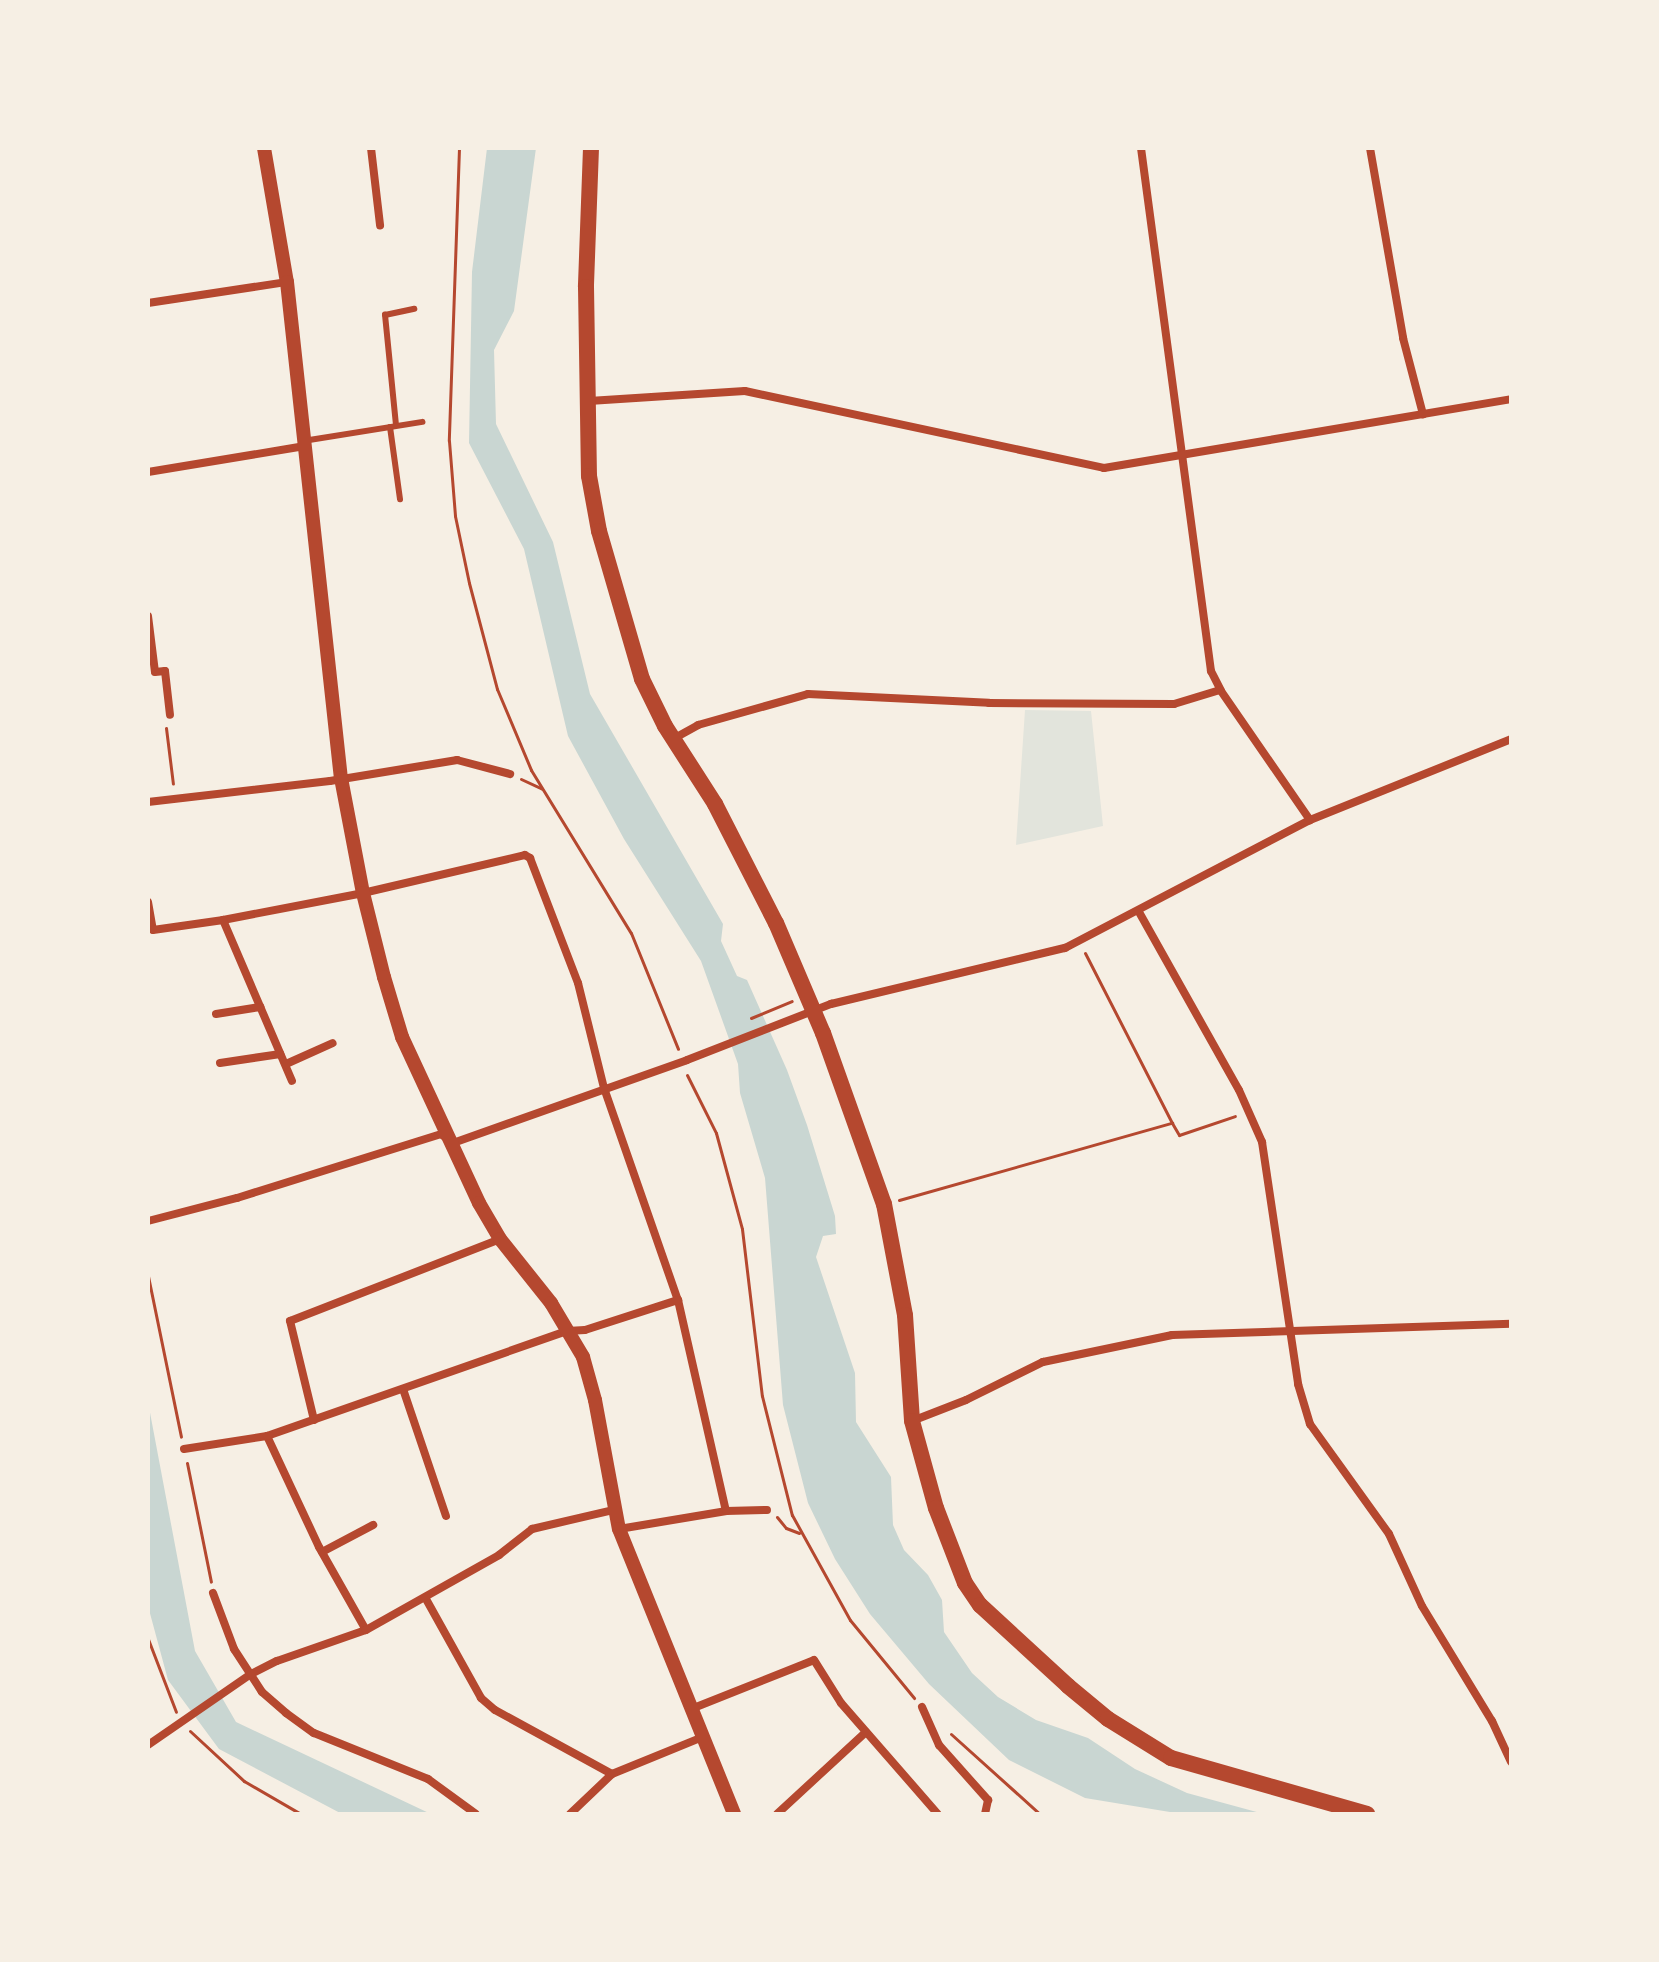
<!DOCTYPE html>
<html>
<head>
<meta charset="utf-8">
<style>
  body { margin:0 }
  #map { position:relative; width:1659px; height:1962px; overflow:hidden; background:#f6efe4; font-family:Jost,sans-serif }
  div>[style] { position:absolute }
  .green>* { inset:0; background:#e2e4dc }
  .water>* { inset:0; background:#c9d6d2 }
  .path>* { height:3px; margin:-1.5px; padding:0 1.5px; transform-origin:1.5px; border-radius:1.5px; background:#b5482f }
  .service>* { height:6px; margin:-3px; padding:0 3px; transform-origin:3px; border-radius:3px; background:#b5482f }
  .minor>* { height:8px; margin:-4px; padding:0 4px; transform-origin:4px; border-radius:4px; background:#b5482f }
  .tertiary>* { height:14px; margin:-7px; padding:0 7px; transform-origin:7px; border-radius:7px; background:#b5482f }
  .secondary>* { height:16px; margin:-8px; padding:0 8px; transform-origin:8px; border-radius:8px; background:#b5482f }
  span { translate:-50% -50%; white-space:nowrap; text-align:center; line-height:1.15; -webkit-text-stroke:8px #f6efe4; paint-order:stroke }
  .frame { position:absolute; inset:0; border:150px solid #f6efe4; pointer-events:none }
</style>
</head>
<body>
<div id="map">
  <div class="green">
    <i style="clip-path:polygon(1025px 710px,1091px 711px,1103px 826px,1016px 845px)"></i>
  </div>
  <div class="water">
    <i style="clip-path:polygon(487px 148px,536px 148px,514px 311px,494px 350px,496px 424px,553px 542px,590px 694px,723px 924px,721px 941px,737px 976px,747px 980px,787px 1070px,807px 1125px,835px 1216px,836px 1234px,823px 1236px,816px 1257px,855px 1373px,856px 1422px,891px 1477px,893px 1525px,904px 1550px,928px 1575px,942px 1600px,944px 1632px,972px 1673px,998px 1697px,1036px 1720px,1088px 1738px,1135px 1769px,1187px 1793px,1264px 1814px,1182px 1814px,1085px 1798px,1009px 1760px,929px 1684px,870px 1614px,835px 1559px,808px 1503px,783px 1405px,765px 1178px,740px 1093px,738px 1064px,701px 961px,624px 839px,568px 736px,524px 549px,469px 443px,472px 272px)"></i>
    <i style="clip-path:polygon(148px 1402px,195px 1651px,236px 1722px,431px 1814px,342px 1814px,219px 1749px,168px 1680px,148px 1606px)"></i>
  </div>
  <div class="path">
    <i style="left:459px;top:148px;width:293px;rotate:92deg"></i>
    <i style="left:449px;top:441px;width:75px;rotate:85.4deg"></i>
    <i style="left:455px;top:516px;width:68px;rotate:78.2deg"></i>
    <i style="left:469px;top:583px;width:110px;rotate:75.2deg"></i>
    <i style="left:497px;top:689px;width:88px;rotate:67.2deg"></i>
    <i style="left:531px;top:770px;width:191px;rotate:58.5deg"></i>
    <i style="left:631px;top:933px;width:125px;rotate:67.9deg"></i>
    <i style="left:166px;top:728px;width:56px;rotate:82.9deg"></i>
    <i style="left:521px;top:779px;width:23px;rotate:25deg"></i>
    <i style="left:1085px;top:953px;width:191px;rotate:62.9deg"></i>
    <i style="left:751px;top:1018px;width:44px;rotate:-22.5deg"></i>
    <i style="left:687px;top:1075px;width:65px;rotate:63.4deg"></i>
    <i style="left:716px;top:1133px;width:99px;rotate:74.8deg"></i>
    <i style="left:742px;top:1229px;width:168px;rotate:83.2deg"></i>
    <i style="left:762px;top:1396px;width:123px;rotate:75.9deg"></i>
    <i style="left:792px;top:1515px;width:120px;rotate:61.1deg"></i>
    <i style="left:850px;top:1620px;width:101px;rotate:50.6deg"></i>
    <i style="left:148px;top:1104px;width:9px;rotate:90deg"></i>
    <i style="left:899px;top:1200px;width:284px;rotate:-15.8deg"></i>
    <i style="left:1172px;top:1123px;width:14px;rotate:60deg"></i>
    <i style="left:1179px;top:1135px;width:59px;rotate:-18.7deg"></i>
    <i style="left:148px;top:1276px;width:164px;rotate:78.4deg"></i>
    <i style="left:187px;top:1463px;width:121px;rotate:78.6deg"></i>
    <i style="left:777px;top:1517px;width:14px;rotate:51deg"></i>
    <i style="left:786px;top:1528px;width:14px;rotate:21deg"></i>
    <i style="left:148px;top:1639px;width:78px;rotate:69deg"></i>
    <i style="left:190px;top:1731px;width:74px;rotate:42.8deg"></i>
    <i style="left:244px;top:1781px;width:66px;rotate:30.1deg"></i>
    <i style="left:951px;top:1734px;width:120px;rotate:42deg"></i>
  </div>
  <div class="service">
    <i style="left:396px;top:425px;width:111px;rotate:-95.7deg"></i>
    <i style="left:385px;top:315px;width:30px;rotate:-12deg"></i>
    <i style="left:390px;top:427px;width:73px;rotate:82.1deg"></i>
    <i style="left:303px;top:441px;width:121px;rotate:-9.1deg"></i>
  </div>
  <div class="minor">
    <i style="left:371px;top:148px;width:78px;rotate:83.3deg"></i>
    <i style="left:1141px;top:148px;width:528px;rotate:82.38deg"></i>
    <i style="left:1211px;top:671px;width:22px;rotate:63deg"></i>
    <i style="left:1221px;top:691px;width:157px;rotate:55.4deg"></i>
    <i style="left:1370px;top:148px;width:193px;rotate:80.1deg"></i>
    <i style="left:1403px;top:338px;width:79px;rotate:75.3deg"></i>
    <i style="left:148px;top:303px;width:141px;rotate:-8.6deg"></i>
    <i style="left:589px;top:401px;width:156px;rotate:-3.7deg"></i>
    <i style="left:745px;top:391px;width:367px;rotate:12.1deg"></i>
    <i style="left:1104px;top:468px;width:413px;rotate:-9.6deg"></i>
    <i style="left:148px;top:472px;width:159px;rotate:-9.4deg"></i>
    <i style="left:148px;top:616px;width:56px;rotate:82.9deg"></i>
    <i style="left:155px;top:672px;width:10px;rotate:-6deg"></i>
    <i style="left:165px;top:671px;width:44px;rotate:83.5deg"></i>
    <i style="left:673px;top:739px;width:29px;rotate:-29deg"></i>
    <i style="left:698px;top:725px;width:114px;rotate:-15.7deg"></i>
    <i style="left:808px;top:694px;width:181px;rotate:2.8deg"></i>
    <i style="left:989px;top:703px;width:185px;rotate:0.3deg"></i>
    <i style="left:1174px;top:704px;width:48px;rotate:-16.9deg"></i>
    <i style="left:148px;top:802px;width:183px;rotate:-6.6deg"></i>
    <i style="left:330px;top:781px;width:129px;rotate:-9.4deg"></i>
    <i style="left:457px;top:760px;width:55px;rotate:14.8deg"></i>
    <i style="left:148px;top:902px;width:28px;rotate:80deg"></i>
    <i style="left:153px;top:930px;width:71px;rotate:-8.1deg"></i>
    <i style="left:223px;top:920px;width:143px;rotate:-10.9deg"></i>
    <i style="left:363px;top:893px;width:166px;rotate:-13.2deg"></i>
    <i style="left:525px;top:855px;width:6px;rotate:31deg"></i>
    <i style="left:530px;top:858px;width:134px;rotate:69deg"></i>
    <i style="left:578px;top:983px;width:108px;rotate:76.1deg"></i>
    <i style="left:604px;top:1088px;width:225px;rotate:70.8deg"></i>
    <i style="left:678px;top:1300px;width:216px;rotate:77.2deg"></i>
    <i style="left:1139px;top:912px;width:204px;rotate:60.7deg"></i>
    <i style="left:1239px;top:1090px;width:57px;rotate:66.1deg"></i>
    <i style="left:1262px;top:1142px;width:245px;rotate:81.5deg"></i>
    <i style="left:1298px;top:1384px;width:42px;rotate:73.3deg"></i>
    <i style="left:1310px;top:1424px;width:135px;rotate:54.3deg"></i>
    <i style="left:1389px;top:1534px;width:79px;rotate:65.4deg"></i>
    <i style="left:1422px;top:1606px;width:135px;rotate:58.7deg"></i>
    <i style="left:1492px;top:1721px;width:45px;rotate:65.1deg"></i>
    <i style="left:223px;top:920px;width:175px;rotate:66.8deg"></i>
    <i style="left:216px;top:1014px;width:45px;rotate:-9deg"></i>
    <i style="left:220px;top:1063px;width:61px;rotate:-8.5deg"></i>
    <i style="left:286px;top:1064px;width:51px;rotate:-24.1deg"></i>
    <i style="left:148px;top:1221px;width:92px;rotate:-14.5deg"></i>
    <i style="left:237px;top:1198px;width:214px;rotate:-17.4deg"></i>
    <i style="left:441px;top:1134px;width:15px;rotate:37deg"></i>
    <i style="left:453px;top:1143px;width:248px;rotate:-19.5deg"></i>
    <i style="left:687px;top:1060px;width:155px;rotate:-21.3deg"></i>
    <i style="left:831px;top:1004px;width:241px;rotate:-13.5deg"></i>
    <i style="left:1065px;top:948px;width:276px;rotate:-27.6deg"></i>
    <i style="left:1310px;top:820px;width:217px;rotate:-21.9deg"></i>
    <i style="left:403px;top:1389px;width:134px;rotate:71.3deg"></i>
    <i style="left:314px;top:1420px;width:102px;rotate:-103.6deg"></i>
    <i style="left:290px;top:1321px;width:225px;rotate:-21.3deg"></i>
    <i style="left:912px;top:1421px;width:58px;rotate:-21.3deg"></i>
    <i style="left:966px;top:1400px;width:86px;rotate:-26.3deg"></i>
    <i style="left:1043px;top:1362px;width:132px;rotate:-11.8deg"></i>
    <i style="left:1172px;top:1335px;width:339px;rotate:-1.9deg"></i>
    <i style="left:267px;top:1436px;width:123px;rotate:64.9deg"></i>
    <i style="left:319px;top:1547px;width:95px;rotate:60.5deg"></i>
    <i style="left:184px;top:1449px;width:84px;rotate:-8.9deg"></i>
    <i style="left:267px;top:1436px;width:318px;rotate:-19.3deg"></i>
    <i style="left:567px;top:1331px;width:18px;rotate:-3deg"></i>
    <i style="left:585px;top:1330px;width:98px;rotate:-17.9deg"></i>
    <i style="left:619px;top:1529px;width:109px;rotate:-9.5deg"></i>
    <i style="left:726px;top:1511px;width:41px;rotate:-1.4deg"></i>
    <i style="left:322px;top:1552px;width:58px;rotate:-27.9deg"></i>
    <i style="left:213px;top:1593px;width:60px;rotate:69.4deg"></i>
    <i style="left:234px;top:1649px;width:51px;rotate:56.9deg"></i>
    <i style="left:262px;top:1692px;width:32px;rotate:41deg"></i>
    <i style="left:286px;top:1713px;width:34px;rotate:36deg"></i>
    <i style="left:314px;top:1733px;width:123px;rotate:22deg"></i>
    <i style="left:428px;top:1779px;width:59px;rotate:36.1deg"></i>
    <i style="left:426px;top:1599px;width:113px;rotate:60.9deg"></i>
    <i style="left:481px;top:1698px;width:18px;rotate:41deg"></i>
    <i style="left:495px;top:1710px;width:133px;rotate:28.7deg"></i>
    <i style="left:922px;top:1707px;width:42px;rotate:65.9deg"></i>
    <i style="left:939px;top:1745px;width:74px;rotate:48.3deg"></i>
    <i style="left:988px;top:1800px;width:14px;rotate:102deg"></i>
    <i style="left:691px;top:1709px;width:132px;rotate:-21.7deg"></i>
    <i style="left:814px;top:1660px;width:51px;rotate:57.9deg"></i>
    <i style="left:841px;top:1703px;width:147px;rotate:48.9deg"></i>
    <i style="left:148px;top:1745px;width:125px;rotate:-34.6deg"></i>
    <i style="left:251px;top:1674px;width:29px;rotate:-27deg"></i>
    <i style="left:277px;top:1661px;width:94px;rotate:-19.2deg"></i>
    <i style="left:366px;top:1630px;width:153px;rotate:-29.4deg"></i>
    <i style="left:499px;top:1555px;width:42px;rotate:-38.2deg"></i>
    <i style="left:532px;top:1529px;width:83px;rotate:-13.2deg"></i>
    <i style="left:570px;top:1814px;width:58px;rotate:-43.6deg"></i>
    <i style="left:612px;top:1774px;width:95px;rotate:-22.2deg"></i>
    <i style="left:777px;top:1814px;width:121px;rotate:-42.7deg"></i>
  </div>
  <div class="tertiary">
    <i style="left:264px;top:148px;width:136px;rotate:80.3deg"></i>
    <i style="left:287px;top:282px;width:499px;rotate:83.8deg"></i>
    <i style="left:341px;top:778px;width:117px;rotate:79.2deg"></i>
    <i style="left:363px;top:893px;width:87px;rotate:76deg"></i>
    <i style="left:384px;top:977px;width:63px;rotate:73.3deg"></i>
    <i style="left:402px;top:1037px;width:183px;rotate:65.1deg"></i>
    <i style="left:479px;top:1203px;width:42px;rotate:59.7deg"></i>
    <i style="left:500px;top:1239px;width:82px;rotate:51.4deg"></i>
    <i style="left:551px;top:1303px;width:63px;rotate:59.3deg"></i>
    <i style="left:583px;top:1357px;width:45px;rotate:74.4deg"></i>
    <i style="left:595px;top:1400px;width:131px;rotate:79.5deg"></i>
    <i style="left:619px;top:1529px;width:307px;rotate:68deg"></i>
  </div>
  <div class="secondary">
    <i style="left:591px;top:148px;width:139px;rotate:92.1deg"></i>
    <i style="left:586px;top:287px;width:189px;rotate:89.1deg"></i>
    <i style="left:589px;top:476px;width:56px;rotate:79.7deg"></i>
    <i style="left:599px;top:531px;width:154px;rotate:73.8deg"></i>
    <i style="left:642px;top:679px;width:52px;rotate:63.9deg"></i>
    <i style="left:665px;top:726px;width:93px;rotate:57.3deg"></i>
    <i style="left:715px;top:804px;width:134px;rotate:62.9deg"></i>
    <i style="left:776px;top:923px;width:120px;rotate:66.9deg"></i>
    <i style="left:823px;top:1033px;width:182px;rotate:70.4deg"></i>
    <i style="left:884px;top:1204px;width:113px;rotate:79.3deg"></i>
    <i style="left:905px;top:1315px;width:106px;rotate:86.2deg"></i>
    <i style="left:912px;top:1421px;width:90px;rotate:74.6deg"></i>
    <i style="left:936px;top:1508px;width:80px;rotate:68.9deg"></i>
    <i style="left:965px;top:1583px;width:27px;rotate:56deg"></i>
    <i style="left:980px;top:1605px;width:120px;rotate:42.6deg"></i>
    <i style="left:1068px;top:1686px;width:52px;rotate:39.5deg"></i>
    <i style="left:1108px;top:1719px;width:74px;rotate:31.8deg"></i>
    <i style="left:1171px;top:1758px;width:204px;rotate:15.9deg"></i>
  </div>
  <div class="frame"></div>
</div>
</body>
</html>
